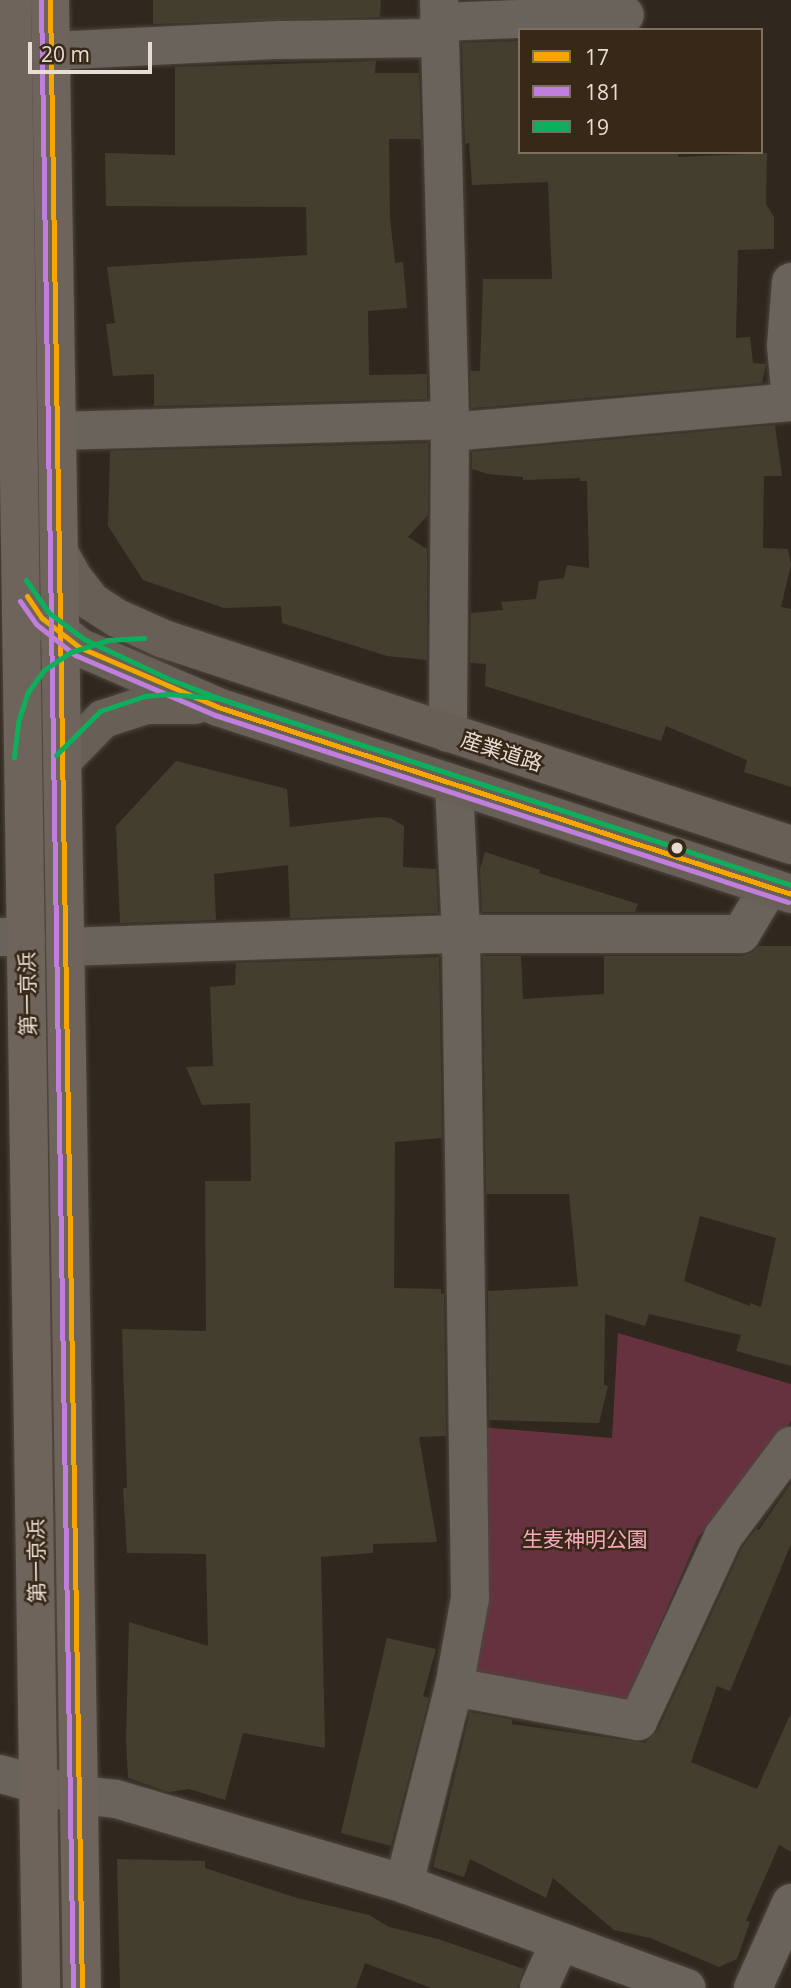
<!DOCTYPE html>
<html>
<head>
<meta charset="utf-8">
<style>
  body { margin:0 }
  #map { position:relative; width:791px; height:1988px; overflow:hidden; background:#30281f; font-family:"Open Sans","Noto Sans JP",sans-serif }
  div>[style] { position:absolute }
  .green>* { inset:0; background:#673240 }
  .building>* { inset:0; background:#443e2f }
  .roads { filter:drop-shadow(0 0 2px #4d463f) drop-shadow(0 0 2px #4d463f) }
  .minor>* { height:38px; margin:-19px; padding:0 19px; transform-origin:19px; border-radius:19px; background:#69635b }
  .major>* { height:38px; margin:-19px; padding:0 19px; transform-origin:19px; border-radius:19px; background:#685f57 }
  .highway>* { height:38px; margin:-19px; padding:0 19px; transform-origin:19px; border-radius:19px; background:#6e645b }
  .bus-1>* { height:5px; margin:-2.5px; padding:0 2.5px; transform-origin:2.5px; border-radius:2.5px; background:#f7a600 }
  .bus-2>* { height:5px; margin:-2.5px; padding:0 2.5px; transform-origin:2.5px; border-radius:2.5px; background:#c07fdc }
  .bus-3>* { height:5px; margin:-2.5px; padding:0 2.5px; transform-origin:2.5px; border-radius:2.5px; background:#0daf5c }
  .dots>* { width:19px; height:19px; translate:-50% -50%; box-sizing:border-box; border:4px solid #372818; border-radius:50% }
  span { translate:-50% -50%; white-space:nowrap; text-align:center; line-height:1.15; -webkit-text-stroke:5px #372818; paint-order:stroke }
  .street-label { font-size:21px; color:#e7ddd3 }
  .park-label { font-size:21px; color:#f9a9bd }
  .legend { position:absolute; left:518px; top:28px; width:245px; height:126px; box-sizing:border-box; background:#372818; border:2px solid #7d7063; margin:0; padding:9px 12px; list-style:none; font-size:21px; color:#e7ddd3 }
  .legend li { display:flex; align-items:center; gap:14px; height:35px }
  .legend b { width:35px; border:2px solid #7d7063 }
  .scale { position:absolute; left:28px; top:42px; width:124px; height:32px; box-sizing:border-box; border:4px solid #e7ddd3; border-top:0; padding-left:9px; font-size:21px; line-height:24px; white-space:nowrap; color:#e7ddd3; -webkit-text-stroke:5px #372818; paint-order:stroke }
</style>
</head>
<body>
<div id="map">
  <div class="green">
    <i style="clip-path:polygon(618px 1333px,791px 1384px,791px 1421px,758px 1469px,698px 1537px,627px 1700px,467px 1672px,480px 1427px,612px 1438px)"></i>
  </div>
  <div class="building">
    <i style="clip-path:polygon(153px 0,381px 0,380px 17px,153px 24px)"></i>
    <i style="clip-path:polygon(520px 41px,520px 152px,678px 152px,678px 157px,767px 153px,766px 204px,774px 217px,774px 249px,738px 250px,736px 338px,750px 337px,753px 363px,766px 364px,762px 383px,471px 408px,470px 371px,480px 371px,483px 279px,552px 279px,548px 182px,472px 185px,469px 143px,465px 144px,462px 43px)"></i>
    <i style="clip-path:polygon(376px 61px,375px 73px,419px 73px,421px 139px,389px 139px,390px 218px,395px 263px,403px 262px,407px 308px,368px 311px,369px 375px,427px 374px,427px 399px,154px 406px,154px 374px,113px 376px,106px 324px,115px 323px,107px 267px,307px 255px,306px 207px,106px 206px,105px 153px,175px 155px,175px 67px)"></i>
    <i style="clip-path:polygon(775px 425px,782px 476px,764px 476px,763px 548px,788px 549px,791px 565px,781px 607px,791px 609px,791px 787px,744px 772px,747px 760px,666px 726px,661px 741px,485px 686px,486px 664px,470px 663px,471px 613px,503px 610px,501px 602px,536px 599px,539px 581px,564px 578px,567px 565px,589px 568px,587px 481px,580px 481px,580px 478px,523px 480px,523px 477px,488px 474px,472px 469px,472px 452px)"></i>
    <i style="clip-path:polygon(428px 443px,428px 515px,408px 537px,427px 549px,427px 660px,387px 656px,282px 623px,281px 606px,224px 608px,143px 580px,108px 526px,110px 451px)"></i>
    <i style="clip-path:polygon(176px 761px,287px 789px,290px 827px,379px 817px,390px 818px,404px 826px,403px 867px,436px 869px,438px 913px,290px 918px,288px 865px,214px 874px,216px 920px,120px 923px,116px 826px)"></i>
    <i style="clip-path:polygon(485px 852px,540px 870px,539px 873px,638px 904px,635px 912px,482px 912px,480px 869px)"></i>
    <i style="clip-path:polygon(evenodd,759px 946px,791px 946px,791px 1366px,736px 1351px,741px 1335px,649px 1314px,645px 1326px,605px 1314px,604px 1385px,608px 1386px,599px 1423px,489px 1420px,488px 1291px,578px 1286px,569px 1194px,486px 1194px,483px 956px,521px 956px,523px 999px,604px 994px,604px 956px,741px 956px,751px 953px,759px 946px,700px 1216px,776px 1238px,761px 1307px,750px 1303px,750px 1306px,684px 1281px,700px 1216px)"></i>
    <i style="clip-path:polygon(439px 957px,442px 1138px,395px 1142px,394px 1288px,441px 1289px,441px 1294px,444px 1293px,446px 1436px,419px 1437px,437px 1542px,373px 1544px,373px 1553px,321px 1557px,325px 1748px,243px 1733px,225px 1800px,189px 1789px,169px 1792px,157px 1788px,128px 1778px,126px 1741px,129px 1622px,208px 1646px,206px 1554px,127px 1553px,123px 1488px,127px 1488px,122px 1329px,206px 1331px,205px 1181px,251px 1181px,250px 1103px,202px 1105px,186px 1067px,213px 1066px,210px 987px,235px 985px,236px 963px)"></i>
    <i style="clip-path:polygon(791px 1483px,791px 1544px,730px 1691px,717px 1686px,691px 1762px,757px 1789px,791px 1713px,791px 1852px,779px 1845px,746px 1921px,750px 1922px,737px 1959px,719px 1967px,650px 1938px,614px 1930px,553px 1878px,546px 1898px,470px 1859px,464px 1877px,433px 1867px,470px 1712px,512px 1720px,512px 1724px,645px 1743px,658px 1730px,742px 1548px,756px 1529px,759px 1530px)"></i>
    <i style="clip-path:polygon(387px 1638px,436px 1649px,423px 1696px,429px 1698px,391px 1846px,341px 1833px)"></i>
    <i style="clip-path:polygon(117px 1859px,205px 1861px,205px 1868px,297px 1898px,369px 1915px,389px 1927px,438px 1939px,524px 1969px,517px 1988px,431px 1988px,365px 1963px,356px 1988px,120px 1988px)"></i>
  </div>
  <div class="roads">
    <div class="minor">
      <i style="left:439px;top:0;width:432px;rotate:88.5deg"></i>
      <i style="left:450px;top:432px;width:301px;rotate:90.4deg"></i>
      <i style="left:439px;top:22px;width:186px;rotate:-2.2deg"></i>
      <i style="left:51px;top:51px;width:228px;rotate:-2.8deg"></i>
      <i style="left:279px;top:40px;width:161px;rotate:-0.7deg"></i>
      <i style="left:791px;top:282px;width:64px;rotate:94.5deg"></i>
      <i style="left:786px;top:346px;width:53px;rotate:84.6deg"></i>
      <i style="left:57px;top:431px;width:393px;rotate:-1.6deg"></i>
      <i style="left:450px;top:432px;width:342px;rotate:-5deg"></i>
      <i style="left:0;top:937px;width:26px"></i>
      <i style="left:65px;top:947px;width:396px;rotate:-1.9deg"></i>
      <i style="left:461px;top:934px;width:280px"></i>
      <i style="left:741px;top:934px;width:55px;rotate:-59.2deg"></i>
      <i style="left:454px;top:1687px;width:187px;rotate:10.5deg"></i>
      <i style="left:638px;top:1721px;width:203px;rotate:-65.2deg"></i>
      <i style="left:723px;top:1537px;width:114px;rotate:-53.2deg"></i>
      <i style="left:0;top:1774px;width:82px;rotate:14.9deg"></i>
      <i style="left:79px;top:1795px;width:37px;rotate:6deg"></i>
      <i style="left:116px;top:1799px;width:300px;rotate:16.4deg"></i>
      <i style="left:404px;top:1884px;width:301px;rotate:20.2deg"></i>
      <i style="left:404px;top:1884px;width:203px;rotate:-75.8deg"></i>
      <i style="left:454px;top:1687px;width:90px;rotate:-79.8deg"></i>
      <i style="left:470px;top:1598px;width:664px;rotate:-90.78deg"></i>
      <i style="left:461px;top:934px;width:149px;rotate:-92.7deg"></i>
      <i style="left:539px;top:1988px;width:51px;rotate:-65.5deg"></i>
      <i style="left:753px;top:1988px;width:93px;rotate:-65.9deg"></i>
    </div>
    <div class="major">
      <i style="left:61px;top:556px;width:26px;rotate:61deg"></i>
      <i style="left:74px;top:579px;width:29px;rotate:52deg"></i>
      <i style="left:92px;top:602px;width:30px;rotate:33deg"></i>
      <i style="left:117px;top:618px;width:51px;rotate:24.1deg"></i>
      <i style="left:164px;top:639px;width:660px;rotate:18.19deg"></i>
      <i style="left:40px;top:615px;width:50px;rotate:39.4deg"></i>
      <i style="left:79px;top:647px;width:151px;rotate:23.3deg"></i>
      <i style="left:218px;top:707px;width:603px;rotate:18.07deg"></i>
      <i style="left:62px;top:761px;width:59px;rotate:-45.7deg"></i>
      <i style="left:103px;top:719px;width:45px;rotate:-18deg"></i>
      <i style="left:146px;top:705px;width:49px"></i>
    </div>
    <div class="highway">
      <i style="left:12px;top:0;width:1988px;rotate:89.16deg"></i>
      <i style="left:50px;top:0;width:1988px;rotate:89.08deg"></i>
    </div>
  </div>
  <div class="bus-1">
    <i style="left:50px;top:0;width:1988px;rotate:89.08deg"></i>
    <i style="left:27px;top:596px;width:27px;rotate:56deg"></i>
    <i style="left:42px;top:618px;width:47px;rotate:38.1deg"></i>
    <i style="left:79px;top:647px;width:151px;rotate:23.3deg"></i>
    <i style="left:218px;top:707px;width:603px;rotate:18.07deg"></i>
  </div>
  <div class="bus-2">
    <i style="left:41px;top:0;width:1988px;rotate:89.08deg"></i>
    <i style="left:20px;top:601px;width:28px;rotate:55deg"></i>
    <i style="left:36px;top:624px;width:50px;rotate:38.5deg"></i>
    <i style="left:75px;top:655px;width:152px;rotate:23.2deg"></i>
    <i style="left:215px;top:715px;width:603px;rotate:18.07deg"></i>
  </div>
  <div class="bus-3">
    <i style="left:26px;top:580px;width:39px;rotate:55deg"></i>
    <i style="left:48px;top:612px;width:45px;rotate:36.9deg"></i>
    <i style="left:84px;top:639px;width:94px;rotate:25.2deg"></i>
    <i style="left:169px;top:679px;width:56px;rotate:21deg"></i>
    <i style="left:221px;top:699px;width:600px;rotate:18.07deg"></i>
    <i style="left:56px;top:755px;width:62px;rotate:-45deg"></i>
    <i style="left:100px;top:711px;width:47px;rotate:-18.4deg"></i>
    <i style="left:145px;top:696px;width:23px;rotate:-5deg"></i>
    <i style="left:168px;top:694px;width:51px;rotate:4.5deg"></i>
    <i style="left:14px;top:757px;width:35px;rotate:-83deg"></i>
    <i style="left:18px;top:722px;width:32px;rotate:-72deg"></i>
    <i style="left:28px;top:692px;width:27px;rotate:-54deg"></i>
    <i style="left:44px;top:670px;width:32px;rotate:-34deg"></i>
    <i style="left:71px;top:652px;width:38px;rotate:-18deg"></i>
    <i style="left:107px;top:640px;width:37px;rotate:-3deg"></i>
  </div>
  <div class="dots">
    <i style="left:677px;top:848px;background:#e7ddd3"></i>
  </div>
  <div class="street-label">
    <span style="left:502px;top:751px;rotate:18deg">産業道路</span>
    <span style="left:27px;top:994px;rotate:-91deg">第一京浜</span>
    <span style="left:36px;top:1561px;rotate:-91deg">第一京浜</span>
  </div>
  <div class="park-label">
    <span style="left:585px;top:1539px">生麦神明公園</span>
  </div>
  <ul class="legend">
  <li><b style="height:9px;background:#f7a600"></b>17</li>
  <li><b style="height:9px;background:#c07fdc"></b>181</li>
  <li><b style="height:9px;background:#0daf5c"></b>19</li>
  </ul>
  <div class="scale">20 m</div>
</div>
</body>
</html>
